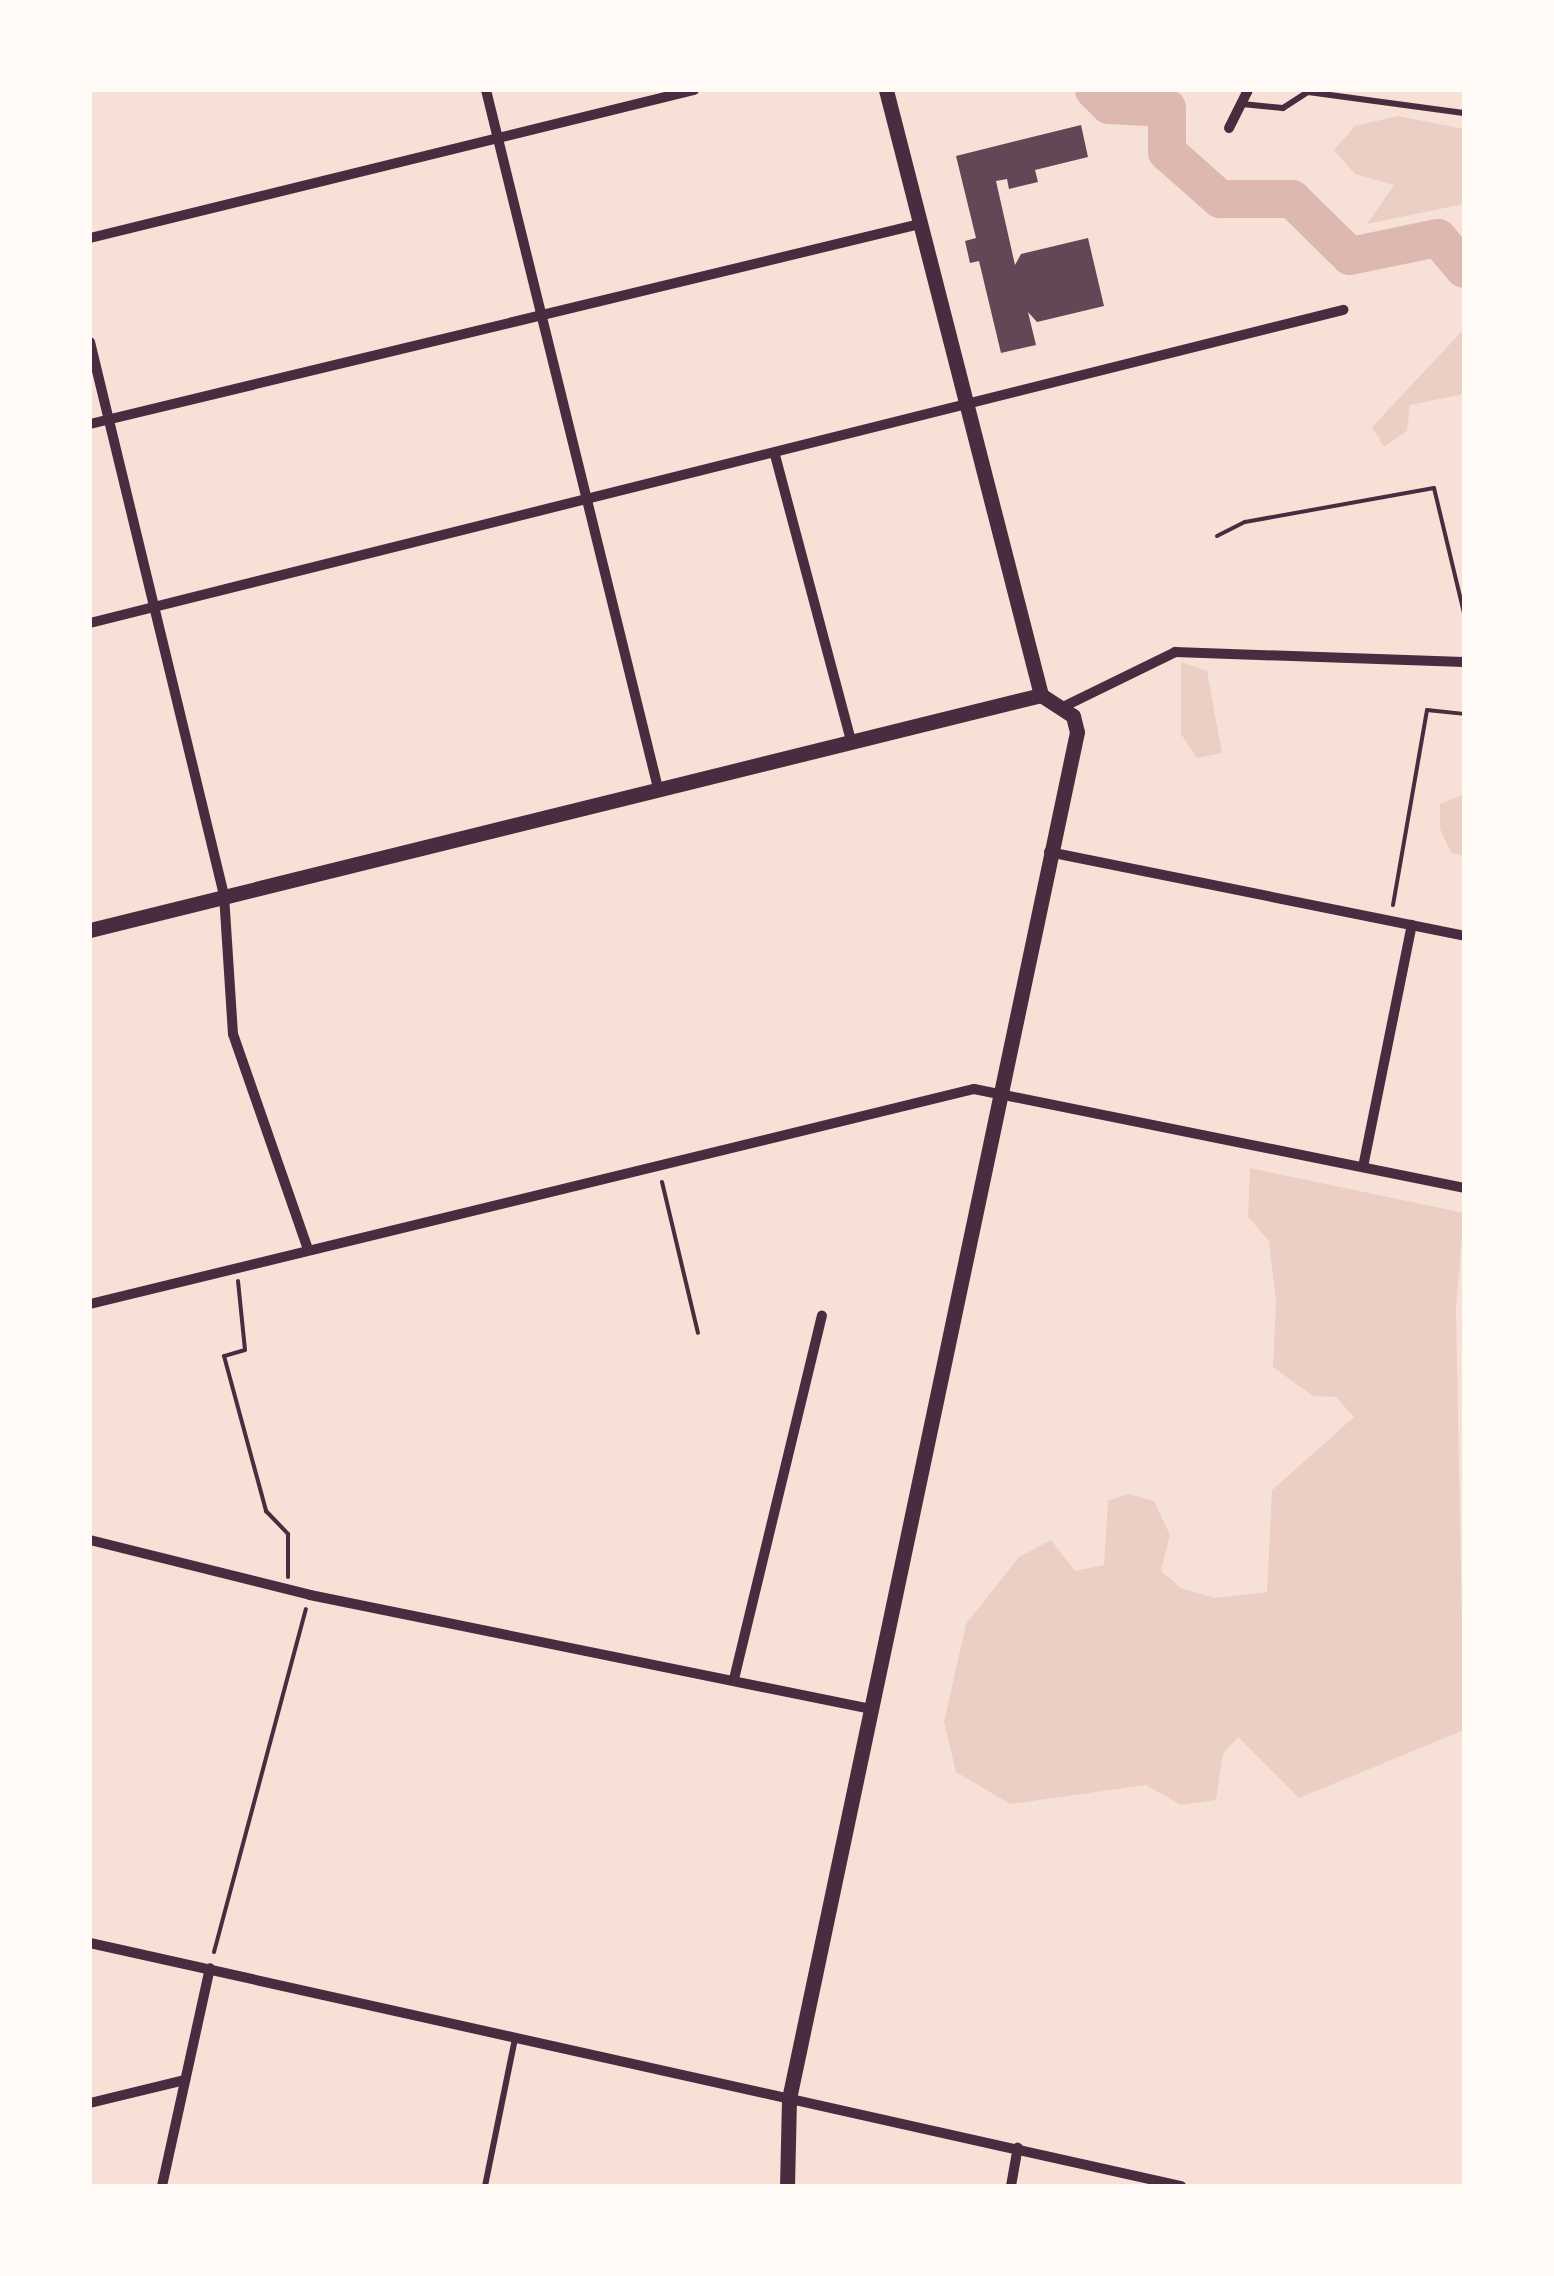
<!DOCTYPE html>
<html>
<head>
<meta charset="utf-8">
<style>
  body { margin:0 }
  #map { position:relative; width:1554px; height:2276px; overflow:hidden; background:#f7e1d7; font-family:"Space Grotesk",sans-serif }
  div>[style] { position:absolute }
  .green>* { inset:0; background:#ebcfc5 }
  .river>* { height:38px; margin:-19px; padding:0 19px; transform-origin:19px; border-radius:19px; background:#dcb8b0 }
  .building>* { inset:0; background:#644757 }
  .path>* { height:4px; margin:-2px; padding:0 2px; transform-origin:2px; border-radius:2px; background:#4a2c40 }
  .service>* { height:6px; margin:-3px; padding:0 3px; transform-origin:3px; border-radius:3px; background:#4a2c40 }
  .minor>* { height:10px; margin:-5px; padding:0 5px; transform-origin:5px; border-radius:5px; background:#4a2c40 }
  .tertiary>* { height:15px; margin:-7.5px; padding:0 7.5px; transform-origin:7.5px; border-radius:7.5px; background:#4a2c40 }
  span { translate:-50% -50%; white-space:nowrap; text-align:center; line-height:1.15; -webkit-text-stroke:10px #fffaf5; paint-order:stroke }
  .frame { position:absolute; inset:0; border:92px solid #fffaf5; pointer-events:none }
</style>
</head>
<body>
<div id="map">
  <div class="green">
    <i style="clip-path:polygon(1398px 116px,1464px 129px,1464px 204px,1367px 224px,1394px 185px,1355px 174px,1334px 150px,1355px 126px)"></i>
    <i style="clip-path:polygon(1464px 329px,1464px 394px,1410px 405px,1407px 431px,1384px 447px,1372px 427px)"></i>
    <i style="clip-path:polygon(1181px 662px,1207px 671px,1222px 753px,1197px 758px,1181px 734px)"></i>
    <i style="clip-path:polygon(1464px 794px,1464px 856px,1451px 853px,1440px 829px,1440px 804px)"></i>
    <i style="clip-path:polygon(1250px 1168px,1464px 1213px,1456px 1308px,1464px 1730px,1299px 1798px,1238px 1737px,1223px 1754px,1216px 1800px,1181px 1805px,1146px 1785px,1010px 1804px,956px 1772px,944px 1722px,966px 1624px,1019px 1557px,1051px 1540px,1075px 1571px,1104px 1565px,1108px 1501px,1128px 1494px,1154px 1501px,1170px 1535px,1161px 1571px,1181px 1588px,1215px 1598px,1267px 1592px,1272px 1490px,1354px 1417px,1336px 1397px,1313px 1396px,1273px 1367px,1276px 1301px,1269px 1241px,1248px 1217px)"></i>
  </div>
  <div class="river">
    <i style="left:1094px;top:90px;width:21px;rotate:45deg"></i>
    <i style="left:1109px;top:105px;width:58px;rotate:3deg"></i>
    <i style="left:1167px;top:108px;width:44px;rotate:90deg"></i>
    <i style="left:1167px;top:152px;width:71px;rotate:41.6deg"></i>
    <i style="left:1220px;top:199px;width:72px"></i>
    <i style="left:1292px;top:199px;width:81px;rotate:44.5deg"></i>
    <i style="left:1350px;top:256px;width:90px;rotate:-11.6deg"></i>
    <i style="left:1438px;top:238px;width:40px;rotate:50deg"></i>
  </div>
  <div class="building">
    <i style="clip-path:polygon(1081px 125px,1088px 157px,1035px 170px,1038px 182px,1009px 189px,1007px 179px,996px 181px,1015px 265px,1021px 254px,1088px 238px,1104px 306px,1037px 322px,1028px 312px,1036px 345px,1001px 353px,979px 261px,970px 263px,965px 241px,976px 238px,956px 156px)"></i>
  </div>
  <div class="path">
    <i style="left:1217px;top:536px;width:31px;rotate:-27deg"></i>
    <i style="left:1245px;top:522px;width:192px;rotate:-10.2deg"></i>
    <i style="left:1434px;top:488px;width:129px;rotate:76.5deg"></i>
    <i style="left:1393px;top:905px;width:198px;rotate:-80.1deg"></i>
    <i style="left:1427px;top:710px;width:37px;rotate:6deg"></i>
    <i style="left:662px;top:1182px;width:155px;rotate:76.6deg"></i>
    <i style="left:238px;top:1281px;width:69px;rotate:84.2deg"></i>
    <i style="left:245px;top:1350px;width:22px;rotate:164deg"></i>
    <i style="left:224px;top:1356px;width:161px;rotate:74.8deg"></i>
    <i style="left:266px;top:1511px;width:32px;rotate:46deg"></i>
    <i style="left:288px;top:1534px;width:43px;rotate:90deg"></i>
    <i style="left:214px;top:1952px;width:355px;rotate:-75deg"></i>
  </div>
  <div class="service">
    <i style="left:1242px;top:104px;width:41px;rotate:5.6deg"></i>
    <i style="left:1283px;top:108px;width:30px;rotate:-33deg"></i>
    <i style="left:1308px;top:92px;width:157px;rotate:7.7deg"></i>
    <i style="left:485px;top:2186px;width:151px;rotate:-78.5deg"></i>
  </div>
  <div class="minor">
    <i style="left:486px;top:90px;width:719px;rotate:76.16deg"></i>
    <i style="left:1229px;top:128px;width:42px;rotate:-63.4deg"></i>
    <i style="left:90px;top:238px;width:622px;rotate:-13.77deg"></i>
    <i style="left:90px;top:342px;width:569px;rotate:76.38deg"></i>
    <i style="left:224px;top:895px;width:139px;rotate:86.3deg"></i>
    <i style="left:233px;top:1034px;width:225px;rotate:70.8deg"></i>
    <i style="left:90px;top:424px;width:854px;rotate:-13.55deg"></i>
    <i style="left:775px;top:455px;width:296px;rotate:75.1deg"></i>
    <i style="left:90px;top:623px;width:1292px;rotate:-14.03deg"></i>
    <i style="left:1065px;top:706px;width:123px;rotate:-26.1deg"></i>
    <i style="left:1175px;top:652px;width:289px;rotate:2deg"></i>
    <i style="left:1049px;top:852px;width:423px;rotate:11.4deg"></i>
    <i style="left:1363px;top:1167px;width:247px;rotate:-78.6deg"></i>
    <i style="left:90px;top:1304px;width:910px;rotate:-13.67deg"></i>
    <i style="left:974px;top:1089px;width:500px;rotate:11.4deg"></i>
    <i style="left:90px;top:1540px;width:227px;rotate:14deg"></i>
    <i style="left:310px;top:1595px;width:572px;rotate:11.49deg"></i>
    <i style="left:734px;top:1679px;width:374px;rotate:-76.4deg"></i>
    <i style="left:90px;top:1943px;width:1118px;rotate:12.56deg"></i>
    <i style="left:90px;top:2103px;width:98px;rotate:-13.6deg"></i>
    <i style="left:162px;top:2186px;width:223px;rotate:-77.6deg"></i>
    <i style="left:1011px;top:2186px;width:39px;rotate:-80deg"></i>
  </div>
  <div class="tertiary">
    <i style="left:886px;top:90px;width:625px;rotate:75.63deg"></i>
    <i style="left:90px;top:930px;width:980px;rotate:-13.88deg"></i>
    <i style="left:1041px;top:695px;width:38px;rotate:33deg"></i>
    <i style="left:1073px;top:716px;width:16px;rotate:76deg"></i>
    <i style="left:1077px;top:732px;width:1397px;rotate:101.9deg"></i>
    <i style="left:789px;top:2099px;width:87px;rotate:91.3deg"></i>
  </div>
  <div class="frame"></div>
</div>
</body>
</html>
